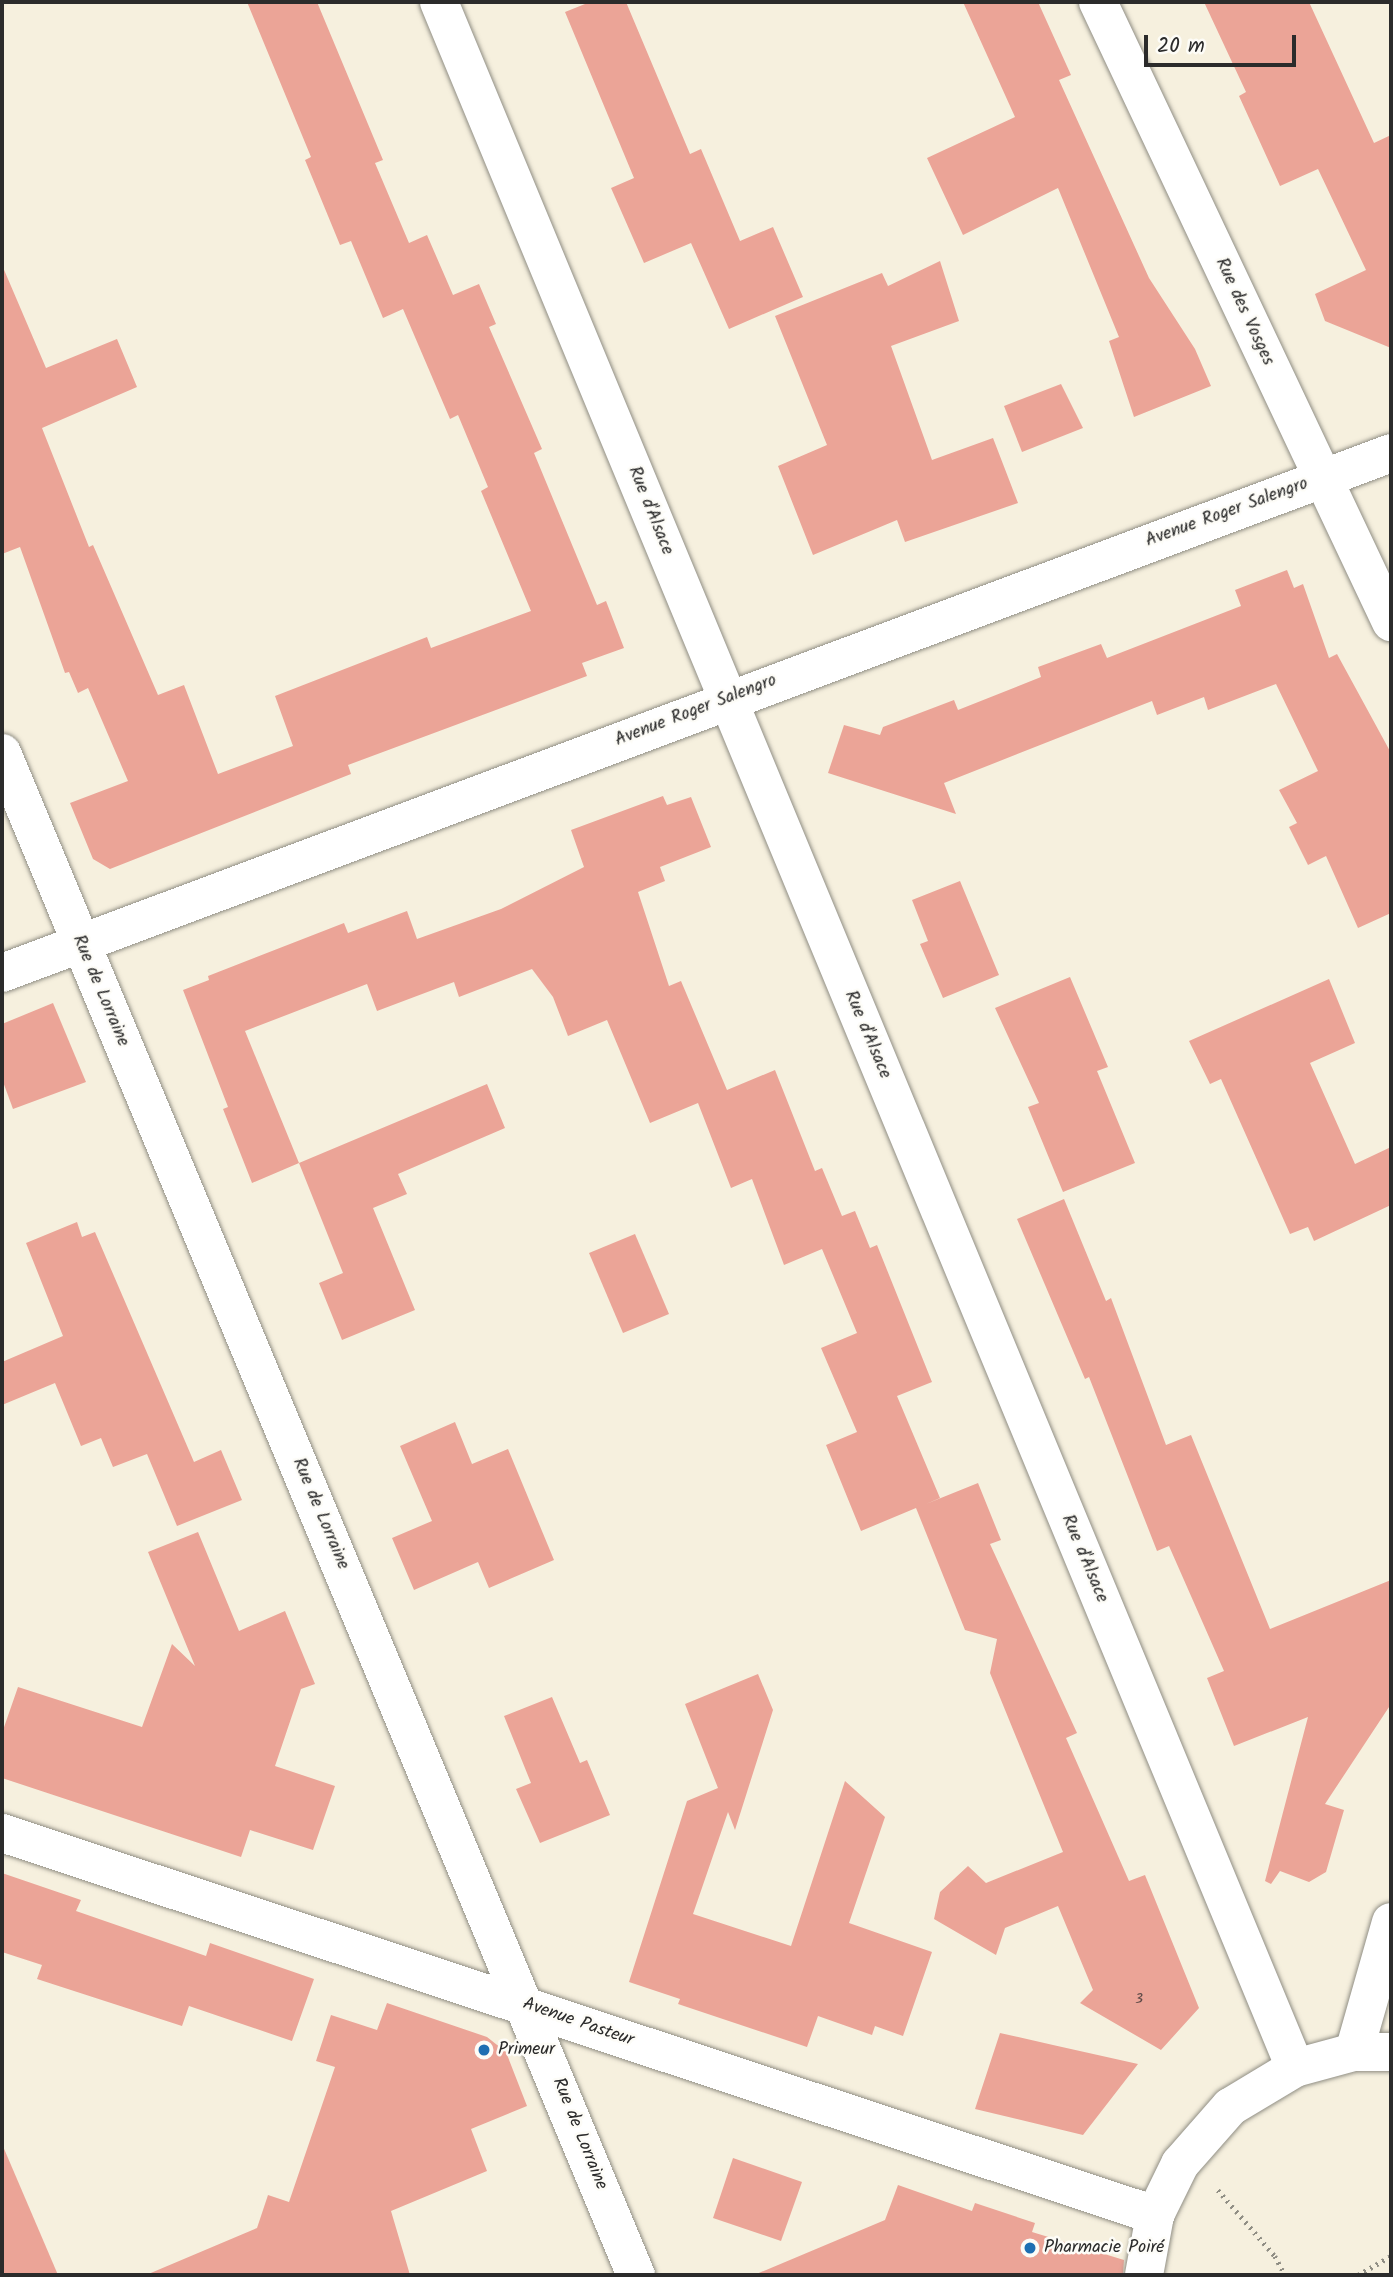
<!DOCTYPE html>
<html>
<head>
<meta charset="utf-8">
<style>
  body { margin:0 }
  #map { position:relative; width:1393px; height:2277px; overflow:hidden; background:#f6f0de; font-family:Kalam,sans-serif }
  div>[style] { position:absolute }
  .building>* { inset:0; background:#eba497 }
  .path>* { height:4.5px; margin-top:-2.25px; transform-origin:0; background:repeating-linear-gradient(90deg,#908e84 0 2px,transparent 0 7px) }
  .roads { filter:drop-shadow(0 0 2px #908e84) drop-shadow(0 0 2px #908e84) }
  .street>* { height:38px; margin:-19px; padding:0 19px; transform-origin:19px; border-radius:19px; background:#fff }
  .dots>* { width:19px; height:19px; translate:-50% -50%; box-sizing:border-box; border:4px solid #fdfcf7; border-radius:50% }
  span { translate:-50% -50%; white-space:nowrap; text-align:center; line-height:1.15; -webkit-text-stroke:5px #fdfcf7; paint-order:stroke }
  .number-label { font-size:14px; color:#5b4946 }
  .number-label span { -webkit-text-stroke-width:0 }
  .street-label { font-size:18px; color:#2b2b2b }
  .poi-label { font-size:18px; color:#2b2b2b }
  .left { translate:0 -50%; text-align:left }
  .frame { position:absolute; inset:0; border:4px solid #2b2b2b; pointer-events:none }
  .scale { position:absolute; left:1144px; top:35px; width:152px; height:32px; box-sizing:border-box; border:4px solid #2b2b2b; border-top:0; padding-left:9px; font-size:21px; line-height:24px; white-space:nowrap; color:#2b2b2b; -webkit-text-stroke:5px #fdfcf7; paint-order:stroke }
</style>
</head>
<body>
<div id="map">
  <div class="building">
    <i style="clip-path:polygon(247px 2px,317px 2px,383px 160px,375px 163px,409px 243px,427px 235px,453px 295px,479px 284px,496px 324px,489px 327px,542px 449px,534px 453px,597px 605px,606px 601px,624px 648px,582px 663px,587px 676px,348px 765px,351px 774px,110px 869px,93px 859px,70px 803px,128px 781px,88px 688px,78px 693px,69px 672px,65px 673px,20px 547px,2px 554px,2px 265px,46px 368px,117px 339px,137px 387px,42px 428px,89px 547px,93px 545px,158px 695px,184px 685px,218px 774px,293px 746px,275px 696px,427px 637px,431px 648px,531px 611px,481px 491px,488px 487px,458px 415px,450px 419px,403px 309px,383px 318px,351px 241px,340px 245px,305px 160px,311px 157px)"></i>
    <i style="clip-path:polygon(590px 2px,626px 2px,690px 154px,701px 149px,740px 241px,773px 227px,803px 297px,729px 329px,691px 243px,644px 263px,611px 188px,634px 178px,565px 12px)"></i>
    <i style="clip-path:polygon(963px 2px,1038px 2px,1071px 75px,1059px 80px,1149px 278px,1195px 349px,1211px 386px,1134px 417px,1109px 341px,1119px 337px,1058px 188px,963px 235px,927px 158px,1015px 117px)"></i>
    <i style="clip-path:polygon(1204px 2px,1309px 2px,1374px 143px,1391px 135px,1391px 348px,1325px 321px,1315px 294px,1366px 270px,1318px 169px,1280px 186px,1239px 96px,1246px 92px)"></i>
    <i style="clip-path:polygon(940px 261px,959px 321px,891px 346px,932px 460px,993px 438px,1018px 503px,905px 542px,897px 520px,813px 555px,778px 466px,827px 445px,775px 316px,882px 273px,888px 286px)"></i>
    <i style="clip-path:polygon(1061px 384px,1083px 428px,1022px 452px,1004px 406px)"></i>
    <i style="clip-path:polygon(1287px 570px,1294px 588px,1303px 584px,1329px 658px,1337px 654px,1391px 753px,1391px 913px,1358px 928px,1326px 856px,1308px 865px,1289px 827px,1297px 823px,1279px 790px,1318px 771px,1276px 684px,1208px 710px,1204px 697px,1157px 715px,1152px 701px,944px 783px,956px 814px,828px 773px,844px 725px,880px 735px,883px 727px,954px 700px,958px 710px,1041px 677px,1038px 667px,1101px 644px,1107px 658px,1241px 606px,1235px 590px)"></i>
    <i style="clip-path:polygon(663px 796px,667px 805px,691px 797px,711px 847px,660px 867px,665px 881px,638px 892px,669px 986px,681px 981px,727px 1090px,775px 1070px,815px 1171px,822px 1168px,842px 1216px,855px 1211px,870px 1248px,877px 1245px,932px 1382px,897px 1396px,940px 1498px,926px 1504px,978px 1483px,1001px 1540px,990px 1544px,1077px 1733px,1066px 1738px,1129px 1881px,1145px 1875px,1199px 2008px,1161px 2050px,1080px 2003px,1093px 1990px,1058px 1906px,1005px 1928px,996px 1955px,934px 1919px,940px 1892px,968px 1866px,986px 1883px,1063px 1852px,990px 1673px,997px 1639px,965px 1630px,916px 1508px,861px 1531px,826px 1445px,857px 1432px,821px 1348px,857px 1333px,822px 1249px,784px 1265px,752px 1179px,731px 1188px,698px 1103px,650px 1123px,607px 1020px,568px 1036px,553px 997px,532px 969px,459px 997px,454px 982px,377px 1011px,367px 984px,245px 1031px,299px 1163px,252px 1183px,223px 1109px,228px 1107px,183px 990px,209px 980px,208px 976px,344px 923px,348px 933px,407px 911px,417px 939px,501px 909px,584px 867px,571px 830px)"></i>
    <i style="clip-path:polygon(960px 881px,999px 975px,943px 998px,920px 944px,928px 941px,912px 900px)"></i>
    <i style="clip-path:polygon(1070px 977px,1108px 1067px,1097px 1071px,1135px 1163px,1063px 1192px,1028px 1107px,1039px 1103px,995px 1008px)"></i>
    <i style="clip-path:polygon(1329px 979px,1355px 1043px,1310px 1063px,1355px 1164px,1391px 1147px,1391px 1205px,1314px 1241px,1308px 1227px,1290px 1234px,1221px 1079px,1210px 1084px,1189px 1041px)"></i>
    <i style="clip-path:polygon(53px 1003px,86px 1082px,13px 1109px,2px 1079px,2px 1024px)"></i>
    <i style="clip-path:polygon(487px 1084px,505px 1128px,398px 1174px,407px 1194px,373px 1208px,415px 1310px,342px 1340px,319px 1283px,343px 1273px,299px 1163px)"></i>
    <i style="clip-path:polygon(1064px 1199px,1106px 1301px,1111px 1298px,1166px 1445px,1191px 1435px,1270px 1629px,1391px 1580px,1391px 1704px,1325px 1804px,1344px 1810px,1326px 1872px,1309px 1882px,1280px 1871px,1271px 1884px,1265px 1881px,1308px 1717px,1234px 1746px,1207px 1678px,1224px 1671px,1169px 1546px,1157px 1551px,1089px 1377px,1085px 1379px,1017px 1219px)"></i>
    <i style="clip-path:polygon(77px 1222px,82px 1237px,95px 1232px,194px 1462px,221px 1450px,242px 1500px,177px 1526px,147px 1454px,113px 1467px,101px 1438px,81px 1446px,55px 1383px,2px 1405px,2px 1362px,63px 1336px,26px 1243px)"></i>
    <i style="clip-path:polygon(635px 1234px,669px 1314px,623px 1333px,589px 1253px)"></i>
    <i style="clip-path:polygon(455px 1422px,472px 1464px,508px 1449px,554px 1560px,489px 1588px,478px 1562px,414px 1590px,392px 1538px,432px 1521px,400px 1446px)"></i>
    <i style="clip-path:polygon(198px 1532px,239px 1631px,285px 1611px,315px 1684px,301px 1689px,275px 1766px,335px 1786px,313px 1850px,250px 1830px,241px 1857px,2px 1778px,2px 1733px,18px 1687px,142px 1727px,172px 1644px,195px 1666px,148px 1552px)"></i>
    <i style="clip-path:polygon(758px 1674px,773px 1710px,735px 1830px,728px 1812px,693px 1914px,791px 1946px,845px 1781px,885px 1817px,849px 1923px,932px 1952px,903px 2036px,875px 2026px,872px 2035px,818px 2016px,807px 2047px,678px 2004px,680px 1999px,629px 1982px,687px 1801px,718px 1788px,685px 1704px)"></i>
    <i style="clip-path:polygon(552px 1697px,580px 1763px,587px 1760px,610px 1815px,540px 1843px,516px 1789px,531px 1783px,504px 1716px)"></i>
    <i style="clip-path:polygon(2px 1873px,81px 1900px,76px 1911px,206px 1956px,210px 1943px,314px 1979px,292px 2041px,189px 2006px,182px 2026px,37px 1979px,42px 1965px,2px 1952px)"></i>
    <i style="clip-path:polygon(387px 2003px,487px 2037px,506px 2052px,527px 2106px,471px 2129px,487px 2171px,391px 2211px,410px 2275px,146px 2275px,257px 2228px,268px 2195px,289px 2202px,335px 2067px,316px 2061px,331px 2015px,377px 2030px)"></i>
    <i style="clip-path:polygon(1000px 2033px,1053px 2045px,1138px 2064px,1083px 2135px,975px 2109px)"></i>
    <i style="clip-path:polygon(2px 2144px,58px 2275px,2px 2275px)"></i>
    <i style="clip-path:polygon(733px 2158px,802px 2182px,781px 2241px,713px 2218px)"></i>
    <i style="clip-path:polygon(898px 2185px,972px 2211px,975px 2203px,1035px 2223px,1032px 2232px,1124px 2260px,1123px 2275px,754px 2275px,885px 2220px)"></i>
  </div>
  <div class="path">
    <i style="left:1218px;top:2190px;width:87px;rotate:49.2deg"></i>
    <i style="left:1275px;top:2256px;width:21px;rotate:62deg"></i>
    <i style="left:1358px;top:2275px;width:38px;rotate:-30deg"></i>
  </div>
  <div class="roads">
    <div class="street">
      <i style="left:439px;top:2px;width:2236px;rotate:67.49deg"></i>
      <i style="left:1098px;top:2px;width:686px;rotate:64.71deg"></i>
      <i style="left:2px;top:753px;width:1649px;rotate:67.39deg"></i>
      <i style="left:2px;top:973px;width:1483px;rotate:-20.52deg"></i>
      <i style="left:2px;top:1833px;width:1215px;rotate:18.33deg"></i>
      <i style="left:1354px;top:2052px;width:135px;rotate:-74.1deg"></i>
      <i style="left:1144px;top:2275px;width:61px;rotate:-79.6deg"></i>
      <i style="left:1155px;top:2215px;width:57px;rotate:-63.9deg"></i>
      <i style="left:1180px;top:2164px;width:76px;rotate:-48.7deg"></i>
      <i style="left:1230px;top:2107px;width:76px;rotate:-31deg"></i>
      <i style="left:1295px;top:2068px;width:61px;rotate:-15.2deg"></i>
      <i style="left:1354px;top:2052px;width:37px"></i>
    </div>
  </div>
  <div class="dots">
    <i style="left:484px;top:2050px;background:#1f6fb2"></i>
    <i style="left:1030px;top:2248px;background:#1f6fb2"></i>
  </div>
  <div class="number-label">
    <span style="left:1139px;top:1999px">3</span>
  </div>
  <div class="street-label">
    <span style="left:1244px;top:312px;rotate:65deg">Rue des Vosges</span>
    <span style="left:650px;top:511px;rotate:68deg">Rue d'Alsace</span>
    <span style="left:1227px;top:513px;rotate:-20deg">Avenue Roger Salengro</span>
    <span style="left:696px;top:711px;rotate:-21deg">Avenue Roger Salengro</span>
    <span style="left:100px;top:991px;rotate:67deg">Rue de Lorraine</span>
    <span style="left:867px;top:1035px;rotate:67deg">Rue d'Alsace</span>
    <span style="left:320px;top:1514px;rotate:67deg">Rue de Lorraine</span>
    <span style="left:1084px;top:1559px;rotate:67deg">Rue d'Alsace</span>
    <span style="left:578px;top:2023px;rotate:19deg">Avenue Pasteur</span>
    <span style="left:579px;top:2134px;rotate:68deg">Rue de Lorraine</span>
  </div>
  <div class="poi-label">
    <span class="left" style="left:498px;top:2050px">Primeur</span>
    <span class="left" style="left:1044px;top:2248px">Pharmacie Poiré</span>
  </div>
  <div class="frame"></div>
  <div class="scale">20 m</div>
</div>
</body>
</html>
